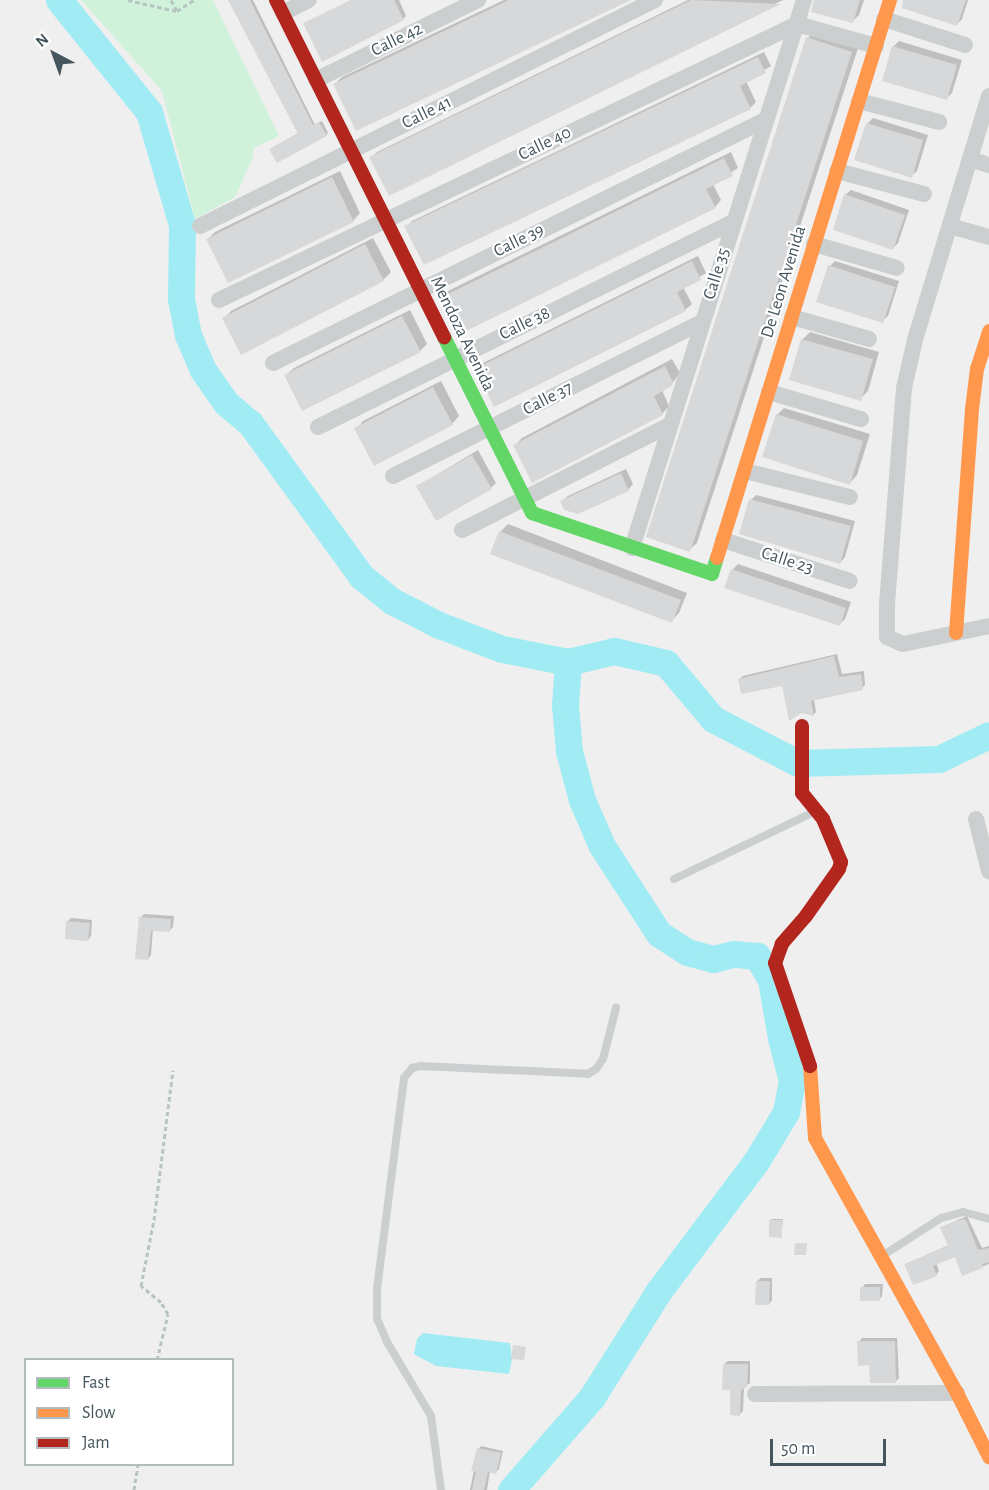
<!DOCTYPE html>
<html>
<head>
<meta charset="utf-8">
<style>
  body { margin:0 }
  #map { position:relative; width:989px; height:1490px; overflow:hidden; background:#f0efef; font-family:"Alegreya Sans",sans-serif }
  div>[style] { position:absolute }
  .green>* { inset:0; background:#d1f2da }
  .water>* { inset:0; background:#a1ecf4 }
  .shadow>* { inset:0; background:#0003 }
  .river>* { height:27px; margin:-13.5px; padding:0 13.5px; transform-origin:13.5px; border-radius:13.5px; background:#a1ecf4 }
  .building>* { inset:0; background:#d7d8d9 }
  .path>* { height:3px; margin-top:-1.5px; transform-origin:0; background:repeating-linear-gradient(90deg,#b7c5bf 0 4.5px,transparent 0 7.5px) }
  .lane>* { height:8px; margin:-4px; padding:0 4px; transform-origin:4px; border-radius:4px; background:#cbcfd0 }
  .street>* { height:16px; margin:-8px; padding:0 8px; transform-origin:8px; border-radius:8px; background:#cbcfd0 }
  .fast>* { height:14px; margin:-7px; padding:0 7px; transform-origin:7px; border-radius:7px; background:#63d668 }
  .slow>* { height:14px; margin:-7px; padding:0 7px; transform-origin:7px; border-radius:7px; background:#ff974d }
  .jam>* { height:14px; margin:-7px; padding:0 7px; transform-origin:7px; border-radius:7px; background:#b3261e }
  span { translate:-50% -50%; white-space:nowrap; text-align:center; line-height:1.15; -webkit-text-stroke:4.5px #fff; paint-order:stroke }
  .street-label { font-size:18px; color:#44555e }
  .legend { position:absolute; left:24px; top:1358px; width:210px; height:108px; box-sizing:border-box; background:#fff; border:2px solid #b4bbbf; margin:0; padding:8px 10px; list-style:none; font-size:18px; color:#44555e }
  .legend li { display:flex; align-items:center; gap:12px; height:30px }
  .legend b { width:30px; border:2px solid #b4bbbf }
  .north { position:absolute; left:24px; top:24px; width:60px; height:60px; -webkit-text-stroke:4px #fff; paint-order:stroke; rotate:319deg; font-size:16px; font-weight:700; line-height:24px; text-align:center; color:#44555e }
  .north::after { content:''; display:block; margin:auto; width:21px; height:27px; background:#44555e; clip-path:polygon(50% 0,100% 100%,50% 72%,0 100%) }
  .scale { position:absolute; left:770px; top:1439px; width:116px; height:27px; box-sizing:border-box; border:3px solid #44555e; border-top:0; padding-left:8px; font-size:18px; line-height:21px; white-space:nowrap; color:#44555e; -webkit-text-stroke:4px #fff; paint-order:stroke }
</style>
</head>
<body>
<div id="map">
  <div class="green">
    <i style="clip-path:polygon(81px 0,213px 0,279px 136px,254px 148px,252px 160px,235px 197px,195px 219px,162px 91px)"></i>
  </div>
  <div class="water">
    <i style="clip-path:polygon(423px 1333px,510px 1343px,512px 1359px,509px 1374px,436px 1366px,414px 1354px,417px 1339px)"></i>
  </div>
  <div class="shadow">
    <i style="clip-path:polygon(232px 0,253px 0,315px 125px,322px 121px,328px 133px,326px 135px,273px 147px,299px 133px)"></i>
    <i style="clip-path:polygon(351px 0,399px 0,406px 16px,403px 19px,305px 24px)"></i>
    <i style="clip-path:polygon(504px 0,627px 0,335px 84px,342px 77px)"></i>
    <i style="clip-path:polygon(688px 0,783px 0,389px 194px,371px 157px,377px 152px)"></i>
    <i style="clip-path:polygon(817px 0,864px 0,859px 15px,853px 21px)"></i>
    <i style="clip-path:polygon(903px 0,968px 0,962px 19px,956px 25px)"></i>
    <i style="clip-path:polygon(815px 31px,859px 45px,697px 543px,689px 550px,808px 38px)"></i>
    <i style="clip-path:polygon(899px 41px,962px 60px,952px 93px,947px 98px,893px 47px)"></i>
    <i style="clip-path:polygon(764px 52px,771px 66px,746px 81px,756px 102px,750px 108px,406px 227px,412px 221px)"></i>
    <i style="clip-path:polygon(873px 118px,928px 135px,917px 171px,911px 176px,867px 124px)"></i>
    <i style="clip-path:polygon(731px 152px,738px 168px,713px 184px,721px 200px,715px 207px,441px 298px,448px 291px)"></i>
    <i style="clip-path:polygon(340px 171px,360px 213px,353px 221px,208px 239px,215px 232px)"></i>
    <i style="clip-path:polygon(851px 190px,909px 210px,898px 243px,892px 249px,845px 195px)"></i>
    <i style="clip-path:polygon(373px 238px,391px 272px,383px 280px,224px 319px,231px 311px)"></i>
    <i style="clip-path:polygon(698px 256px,706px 273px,683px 287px,692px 304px,685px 310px,477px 369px,483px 363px)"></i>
    <i style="clip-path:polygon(835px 261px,899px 281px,888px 316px,882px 321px,830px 266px)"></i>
    <i style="clip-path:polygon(410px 310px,427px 344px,420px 351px,286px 375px,294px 368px)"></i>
    <i style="clip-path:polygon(810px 332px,879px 352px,868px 391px,860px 399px,802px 340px)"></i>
    <i style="clip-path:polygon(672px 359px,680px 373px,671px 385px,662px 390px,669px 406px,662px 414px,515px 445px,522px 438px)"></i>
    <i style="clip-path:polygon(441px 381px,459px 416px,452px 424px,356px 429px,363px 421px)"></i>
    <i style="clip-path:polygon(784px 408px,870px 434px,857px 475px,850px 483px,777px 415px)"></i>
    <i style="clip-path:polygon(478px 450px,496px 483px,491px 488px,418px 486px)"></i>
    <i style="clip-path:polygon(626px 469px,633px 484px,628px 490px,562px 501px,568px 496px)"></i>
    <i style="clip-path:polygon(756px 495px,855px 521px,845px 557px,840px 563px,751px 500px)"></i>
    <i style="clip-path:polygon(508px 524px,687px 593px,679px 613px,671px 621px,500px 532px)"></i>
    <i style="clip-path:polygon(738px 564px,851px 602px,845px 619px,840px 624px,732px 570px)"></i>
    <i style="clip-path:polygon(837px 654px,842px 674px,864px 671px,865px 685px,862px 688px,814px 699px,816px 712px,813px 715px,783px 684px,739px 679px,743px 676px)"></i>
    <i style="clip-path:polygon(144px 914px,174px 916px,173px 927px,169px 931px,153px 929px,151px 955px,148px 959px,141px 917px)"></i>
    <i style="clip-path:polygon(71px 918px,92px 920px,91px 936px,88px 940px,67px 922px)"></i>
    <i style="clip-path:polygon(967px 1216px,982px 1248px,989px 1246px,989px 1264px,963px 1274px,956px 1255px,936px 1263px,939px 1271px,936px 1275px,906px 1264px,949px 1245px,942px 1227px)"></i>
    <i style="clip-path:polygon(772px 1219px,783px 1219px,781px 1236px,770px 1221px)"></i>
    <i style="clip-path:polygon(761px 1278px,772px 1278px,772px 1300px,769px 1304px,757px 1281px)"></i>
    <i style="clip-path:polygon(865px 1284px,883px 1284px,882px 1296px,879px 1300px,862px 1288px)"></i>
    <i style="clip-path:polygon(862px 1338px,897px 1338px,899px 1378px,896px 1381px,871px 1364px,859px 1342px)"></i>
    <i style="clip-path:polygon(728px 1361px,750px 1361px,750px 1383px,744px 1387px,743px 1411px,740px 1414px,724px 1364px)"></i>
    <i style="clip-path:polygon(481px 1446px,503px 1451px,499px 1469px,496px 1472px,490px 1471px,487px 1490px,470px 1490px,478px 1449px)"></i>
  </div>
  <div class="river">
    <i style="left:59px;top:0;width:144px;rotate:51.2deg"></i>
    <i style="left:149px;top:112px;width:118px;rotate:73.7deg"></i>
    <i style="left:182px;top:225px;width:74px;rotate:90.8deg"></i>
    <i style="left:181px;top:299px;width:37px;rotate:79deg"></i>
    <i style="left:188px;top:335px;width:38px;rotate:67deg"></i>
    <i style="left:203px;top:370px;width:40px;rotate:55.1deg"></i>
    <i style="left:226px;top:403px;width:31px;rotate:40deg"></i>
    <i style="left:250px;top:423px;width:189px;rotate:54deg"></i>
    <i style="left:361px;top:576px;width:40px;rotate:39deg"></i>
    <i style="left:392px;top:601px;width:53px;rotate:27.1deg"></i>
    <i style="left:439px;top:625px;width:67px;rotate:20.9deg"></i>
    <i style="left:502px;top:649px;width:67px;rotate:11.1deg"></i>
    <i style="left:568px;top:662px;width:47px;rotate:-13.4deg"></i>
    <i style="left:614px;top:651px;width:53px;rotate:13deg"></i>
    <i style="left:666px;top:663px;width:73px;rotate:50deg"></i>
    <i style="left:713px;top:719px;width:96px;rotate:27.4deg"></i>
    <i style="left:798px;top:763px;width:141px;rotate:-1.6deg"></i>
    <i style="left:939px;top:759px;width:55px;rotate:-25.6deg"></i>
    <i style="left:511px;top:1490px;width:123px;rotate:-48.9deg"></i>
    <i style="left:592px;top:1397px;width:124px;rotate:-57.8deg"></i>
    <i style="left:658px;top:1292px;width:165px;rotate:-53.1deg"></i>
    <i style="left:757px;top:1160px;width:56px;rotate:-58.9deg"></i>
    <i style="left:786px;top:1112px;width:32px;rotate:-79deg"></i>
    <i style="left:792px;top:1081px;width:44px;rotate:-104.3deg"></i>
    <i style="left:781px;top:1038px;width:59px;rotate:-99.8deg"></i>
    <i style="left:771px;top:980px;width:28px;rotate:-120deg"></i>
    <i style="left:757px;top:956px;width:24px;rotate:-175deg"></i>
    <i style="left:733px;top:954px;width:21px;rotate:166deg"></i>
    <i style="left:713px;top:959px;width:27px;rotate:-165deg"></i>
    <i style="left:687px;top:952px;width:33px;rotate:-147deg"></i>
    <i style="left:659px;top:934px;width:105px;rotate:-122.9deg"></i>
    <i style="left:602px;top:846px;width:50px;rotate:-113.5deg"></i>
    <i style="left:582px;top:800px;width:51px;rotate:-104.9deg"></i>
    <i style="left:569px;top:751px;width:46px;rotate:-95deg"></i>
    <i style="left:565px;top:705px;width:43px;rotate:-86deg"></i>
  </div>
  <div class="building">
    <i style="clip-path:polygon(228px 0,250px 0,313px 125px,319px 122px,327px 136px,277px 163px,269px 149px,298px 134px)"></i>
    <i style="clip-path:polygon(351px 0,394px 0,404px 20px,322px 62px,303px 23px)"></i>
    <i style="clip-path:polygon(509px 0,631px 0,356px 131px,333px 84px)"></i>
    <i style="clip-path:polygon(691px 0,781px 4px,389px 196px,369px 157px)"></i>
    <i style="clip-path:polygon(814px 0,860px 0,853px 23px,811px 12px)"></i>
    <i style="clip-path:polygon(903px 0,966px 0,957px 26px,902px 8px)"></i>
    <i style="clip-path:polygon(806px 37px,852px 52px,690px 552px,646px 537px)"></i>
    <i style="clip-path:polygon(892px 46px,957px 65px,947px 100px,882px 81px)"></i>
    <i style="clip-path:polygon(758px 57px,766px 73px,740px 86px,751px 109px,424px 265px,404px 226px)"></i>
    <i style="clip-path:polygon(866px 123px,923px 140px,912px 178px,854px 160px)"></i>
    <i style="clip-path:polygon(724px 158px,733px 176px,706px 189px,716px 208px,458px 335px,440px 298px)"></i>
    <i style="clip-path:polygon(332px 177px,354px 222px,228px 283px,206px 239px)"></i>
    <i style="clip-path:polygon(844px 194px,905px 215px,893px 250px,833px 230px)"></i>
    <i style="clip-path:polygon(365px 244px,384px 281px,241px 355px,222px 318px)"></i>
    <i style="clip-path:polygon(692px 261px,701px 280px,677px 292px,686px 311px,494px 407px,475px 369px)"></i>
    <i style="clip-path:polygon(828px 265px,895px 287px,883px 323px,816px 302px)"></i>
    <i style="clip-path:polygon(402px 316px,421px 352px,302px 411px,284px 375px)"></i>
    <i style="clip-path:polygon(801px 339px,873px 359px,861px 401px,789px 380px)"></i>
    <i style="clip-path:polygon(665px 366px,673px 382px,672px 386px,654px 396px,663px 415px,532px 483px,513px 445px)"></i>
    <i style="clip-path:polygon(433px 387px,453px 425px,374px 466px,354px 428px)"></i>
    <i style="clip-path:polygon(776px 414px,863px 441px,850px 485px,762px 457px)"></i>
    <i style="clip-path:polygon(472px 455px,492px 489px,436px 521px,416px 486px)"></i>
    <i style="clip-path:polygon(621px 473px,629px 491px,578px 514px,564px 510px,560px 501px)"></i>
    <i style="clip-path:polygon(749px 499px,851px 526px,840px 564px,739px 534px)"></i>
    <i style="clip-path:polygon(499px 531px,681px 600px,672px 623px,490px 554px)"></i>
    <i style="clip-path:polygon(731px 569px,846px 608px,840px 626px,724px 588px)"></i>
    <i style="clip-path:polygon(834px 656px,839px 677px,861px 674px,863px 690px,811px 701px,814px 716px,801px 713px,789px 721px,782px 686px,741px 694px,738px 679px)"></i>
    <i style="clip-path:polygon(139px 917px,171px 919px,170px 932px,151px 931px,148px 960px,135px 959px)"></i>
    <i style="clip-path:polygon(66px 921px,90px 923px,88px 941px,65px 939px)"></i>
    <i style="clip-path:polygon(963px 1219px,966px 1220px,978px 1250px,989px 1248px,989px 1262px,982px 1264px,983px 1268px,962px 1276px,955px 1257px,933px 1266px,937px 1276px,913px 1285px,904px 1264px,948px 1246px,940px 1227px)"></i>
    <i style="clip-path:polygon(769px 1220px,782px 1220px,782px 1238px,769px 1237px)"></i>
    <i style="clip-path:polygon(795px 1243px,807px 1243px,806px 1255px,794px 1255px)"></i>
    <i style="clip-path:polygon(756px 1281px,770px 1281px,769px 1305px,755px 1305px)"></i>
    <i style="clip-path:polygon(860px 1287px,880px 1287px,880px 1301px,860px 1301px)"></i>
    <i style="clip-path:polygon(857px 1341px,895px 1341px,896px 1383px,870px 1383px,869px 1365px,858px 1366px)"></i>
    <i style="clip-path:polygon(513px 1345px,526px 1347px,524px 1360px,511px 1359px)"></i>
    <i style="clip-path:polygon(723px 1364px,748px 1364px,747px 1387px,741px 1390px,740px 1416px,730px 1415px,730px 1390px,722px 1390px)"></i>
    <i style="clip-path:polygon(477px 1448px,501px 1453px,496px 1474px,488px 1472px,484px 1490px,472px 1490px,476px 1472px,471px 1471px)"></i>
  </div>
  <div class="path">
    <i style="left:128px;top:0;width:50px;rotate:12.7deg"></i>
    <i style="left:177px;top:11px;width:20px;rotate:-33deg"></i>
    <i style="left:171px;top:0;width:13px;rotate:61deg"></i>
    <i style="left:157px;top:1360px;width:47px;rotate:-76.6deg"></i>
    <i style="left:168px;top:1314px;width:14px;rotate:-120deg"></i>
    <i style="left:161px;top:1302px;width:26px;rotate:-141deg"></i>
    <i style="left:141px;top:1286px;width:67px;rotate:-78.9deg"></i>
    <i style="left:154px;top:1220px;width:151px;rotate:-82.8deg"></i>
    <i style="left:134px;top:1490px;width:26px;rotate:-81deg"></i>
  </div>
  <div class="lane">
    <i style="left:674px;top:879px;width:155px;rotate:-25.6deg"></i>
    <i style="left:882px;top:1256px;width:70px;rotate:-32.8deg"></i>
    <i style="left:941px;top:1218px;width:23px;rotate:-15deg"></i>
    <i style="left:963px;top:1212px;width:27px;rotate:15deg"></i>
    <i style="left:441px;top:1490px;width:75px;rotate:-97.7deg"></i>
    <i style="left:431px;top:1416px;width:86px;rotate:-120.7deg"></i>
    <i style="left:387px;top:1342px;width:25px;rotate:-113deg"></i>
    <i style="left:377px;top:1319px;width:30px;rotate:-90deg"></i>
    <i style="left:377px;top:1289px;width:213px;rotate:-82.7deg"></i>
    <i style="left:404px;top:1078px;width:13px;rotate:-51deg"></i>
    <i style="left:412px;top:1068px;width:9px;rotate:-13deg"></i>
    <i style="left:421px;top:1066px;width:167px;rotate:2.7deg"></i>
    <i style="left:588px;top:1074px;width:9px;rotate:-32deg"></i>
    <i style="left:596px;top:1069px;width:12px;rotate:-55deg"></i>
    <i style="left:603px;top:1059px;width:53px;rotate:-75.7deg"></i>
  </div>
  <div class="street">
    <i style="left:283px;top:13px;width:29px;rotate:-27deg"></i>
    <i style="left:884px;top:19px;width:85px;rotate:17.8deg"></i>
    <i style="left:316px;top:80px;width:181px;rotate:-26.3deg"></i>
    <i style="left:989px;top:96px;width:255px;rotate:106.9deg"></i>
    <i style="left:915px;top:340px;width:49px;rotate:102.9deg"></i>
    <i style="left:904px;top:388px;width:218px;rotate:94.5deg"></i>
    <i style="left:887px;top:605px;width:32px;rotate:90deg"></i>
    <i style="left:887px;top:637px;width:17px;rotate:24deg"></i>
    <i style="left:903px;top:644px;width:88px;rotate:-11.8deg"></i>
    <i style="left:859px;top:101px;width:83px;rotate:14.7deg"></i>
    <i style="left:970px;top:159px;width:20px;rotate:18deg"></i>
    <i style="left:837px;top:171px;width:90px;rotate:14.8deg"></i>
    <i style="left:200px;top:226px;width:508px;rotate:-26.41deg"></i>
    <i style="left:950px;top:226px;width:41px;rotate:15.8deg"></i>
    <i style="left:814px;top:244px;width:86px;rotate:16.1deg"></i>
    <i style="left:219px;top:300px;width:641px;rotate:-25.52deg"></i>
    <i style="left:797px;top:24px;width:82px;rotate:15.6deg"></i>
    <i style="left:792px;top:317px;width:80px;rotate:15.9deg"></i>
    <i style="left:273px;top:363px;width:549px;rotate:-26.28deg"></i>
    <i style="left:769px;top:392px;width:96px;rotate:16.4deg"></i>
    <i style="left:318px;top:427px;width:463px;rotate:-26.3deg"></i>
    <i style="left:745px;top:471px;width:108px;rotate:13.9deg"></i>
    <i style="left:393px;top:476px;width:345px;rotate:-26.5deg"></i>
    <i style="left:462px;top:530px;width:233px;rotate:-26.8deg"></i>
    <i style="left:723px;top:540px;width:133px;rotate:17.9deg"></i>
    <i style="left:632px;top:548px;width:574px;rotate:-72.57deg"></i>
    <i style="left:976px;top:819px;width:54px;rotate:76deg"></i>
    <i style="left:755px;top:1394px;width:202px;rotate:-0.3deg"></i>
  </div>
  <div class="fast">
    <i style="left:444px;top:337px;width:197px;rotate:63.4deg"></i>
    <i style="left:532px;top:513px;width:190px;rotate:18.7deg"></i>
    <i style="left:712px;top:574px;width:17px;rotate:-73deg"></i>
  </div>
  <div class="slow">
    <i style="left:717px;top:558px;width:584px;rotate:-72.77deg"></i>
    <i style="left:956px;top:633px;width:225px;rotate:-85.9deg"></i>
    <i style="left:972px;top:409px;width:40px;rotate:-82.9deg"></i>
    <i style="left:977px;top:369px;width:40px;rotate:-72deg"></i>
    <i style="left:810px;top:1066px;width:72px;rotate:86deg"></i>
    <i style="left:815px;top:1138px;width:292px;rotate:60.9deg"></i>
    <i style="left:957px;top:1393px;width:72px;rotate:63.4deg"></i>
  </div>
  <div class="jam">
    <i style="left:276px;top:0;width:377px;rotate:63.5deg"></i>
    <i style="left:802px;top:726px;width:67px;rotate:90deg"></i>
    <i style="left:802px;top:793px;width:33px;rotate:51deg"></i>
    <i style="left:823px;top:819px;width:47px;rotate:67.3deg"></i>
    <i style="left:841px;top:862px;width:7px;rotate:106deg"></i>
    <i style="left:839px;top:869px;width:57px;rotate:125.1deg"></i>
    <i style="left:806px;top:916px;width:37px;rotate:131deg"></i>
    <i style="left:782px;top:944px;width:20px;rotate:110deg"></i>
    <i style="left:775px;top:963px;width:109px;rotate:71.2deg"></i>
  </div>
  <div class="street-label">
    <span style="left:397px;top:40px;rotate:-26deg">Calle 42</span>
    <span style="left:427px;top:113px;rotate:-26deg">Calle 41</span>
    <span style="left:545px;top:144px;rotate:-26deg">Calle 40</span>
    <span style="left:519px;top:241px;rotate:-26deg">Calle 39</span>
    <span style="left:717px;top:274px;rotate:-73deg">Calle 35</span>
    <span style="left:784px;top:282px;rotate:-73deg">De Leon Avenida</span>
    <span style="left:525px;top:324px;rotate:-26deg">Calle 38</span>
    <span style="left:462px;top:334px;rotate:64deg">Mendoza Avenida</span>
    <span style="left:548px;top:399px;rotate:-27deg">Calle 37</span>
    <span style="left:787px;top:561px;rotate:18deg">Calle 23</span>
  </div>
  <ul class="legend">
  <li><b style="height:8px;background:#63d668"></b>Fast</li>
  <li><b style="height:8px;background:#ff974d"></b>Slow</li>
  <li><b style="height:8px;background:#b3261e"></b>Jam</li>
  </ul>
  <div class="north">N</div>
  <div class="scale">50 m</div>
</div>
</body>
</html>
